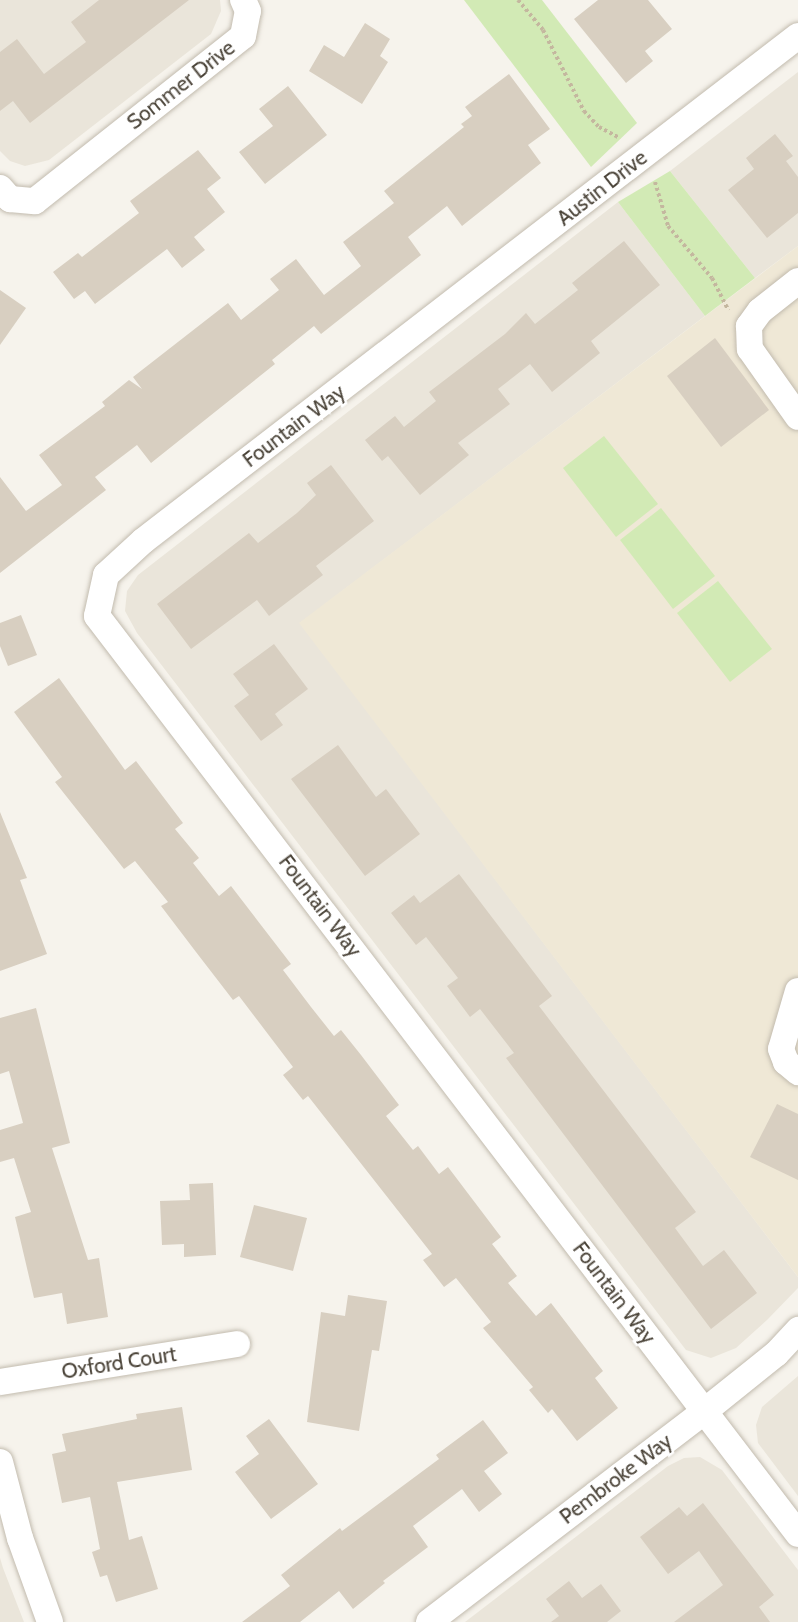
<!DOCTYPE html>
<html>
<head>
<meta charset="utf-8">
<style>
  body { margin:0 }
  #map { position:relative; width:798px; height:1622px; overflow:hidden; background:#f6f3ec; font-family:Cabin,sans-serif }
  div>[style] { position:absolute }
  .residential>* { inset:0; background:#eae5da }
  .education>* { inset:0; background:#efe8d6 }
  .green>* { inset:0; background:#d2eab5 }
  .building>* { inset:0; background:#d8cfc1 }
  .path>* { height:4px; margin-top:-2px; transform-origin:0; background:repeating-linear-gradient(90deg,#c4b79f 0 3px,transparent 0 6px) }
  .roads { filter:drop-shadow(0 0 2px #c2bbae) drop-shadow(0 0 2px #c2bbae) }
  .minor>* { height:26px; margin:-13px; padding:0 13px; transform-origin:13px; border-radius:13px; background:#fff }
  span { translate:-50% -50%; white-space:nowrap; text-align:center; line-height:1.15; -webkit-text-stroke:5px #fff; paint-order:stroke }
  .street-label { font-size:21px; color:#4b4439 }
</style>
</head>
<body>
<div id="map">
  <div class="residential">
    <i style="clip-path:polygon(0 0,220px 0,221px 11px,211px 34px,49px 160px,25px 166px,10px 161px,0 151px)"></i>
    <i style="clip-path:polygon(798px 72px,798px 246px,755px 278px,670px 171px)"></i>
    <i style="clip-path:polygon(618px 202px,705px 316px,300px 623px,798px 1277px,798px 1288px,767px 1320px,736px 1348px,711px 1358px,686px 1350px,137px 633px,125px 611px,127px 591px,138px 575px)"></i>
    <i style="clip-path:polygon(798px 1376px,798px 1496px,758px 1443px,756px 1425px,762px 1407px)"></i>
    <i style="clip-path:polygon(700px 1457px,722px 1470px,798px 1570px,798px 1622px,465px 1622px,668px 1466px,684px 1458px)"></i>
    <i style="clip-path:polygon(0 1558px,3px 1568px,24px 1622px,0 1622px)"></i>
  </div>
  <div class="education">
    <i style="clip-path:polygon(798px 246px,798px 1277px,299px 623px)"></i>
  </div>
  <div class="green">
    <i style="clip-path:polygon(464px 0,542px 0,637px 123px,591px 167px)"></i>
    <i style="clip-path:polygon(670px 171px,755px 278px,705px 316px,618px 202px)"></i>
    <i style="clip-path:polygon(604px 436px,658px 504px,616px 537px,563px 468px)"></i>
    <i style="clip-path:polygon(661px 508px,715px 576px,673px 609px,620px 540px)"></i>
    <i style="clip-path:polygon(718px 581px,772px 649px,730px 682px,677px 613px)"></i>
  </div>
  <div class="building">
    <i style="clip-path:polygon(99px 0,189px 0,30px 123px,13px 101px,0 111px,0 52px,17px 39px,44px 74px,86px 42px,71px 22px)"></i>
    <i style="clip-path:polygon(598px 0,648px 0,672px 29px,645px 51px,653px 61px,626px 83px,574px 19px)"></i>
    <i style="clip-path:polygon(365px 23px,390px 39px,380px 56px,388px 62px,362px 104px,309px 71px,324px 45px,344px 57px)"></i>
    <i style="clip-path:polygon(509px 74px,550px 129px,528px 145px,541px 163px,462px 226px,447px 206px,408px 237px,421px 255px,321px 334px,314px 326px,272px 360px,275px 364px,151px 463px,137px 445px,95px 477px,106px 490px,0 573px,0 477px,26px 511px,62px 485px,39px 455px,105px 406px,102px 402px,129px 380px,142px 389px,133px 377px,228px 303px,241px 320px,279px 290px,270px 279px,296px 259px,324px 295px,361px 266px,343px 242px,394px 203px,384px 191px,464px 127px,461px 124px,472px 116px,465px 107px)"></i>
    <i style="clip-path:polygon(288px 86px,327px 135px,265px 184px,239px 152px,273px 126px,259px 109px)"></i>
    <i style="clip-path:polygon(775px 134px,793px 156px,786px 161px,798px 177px,798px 213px,767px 238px,728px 190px,754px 169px,746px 158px)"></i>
    <i style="clip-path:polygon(198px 150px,221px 178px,207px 189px,225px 212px,194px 237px,205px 250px,182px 268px,167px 249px,95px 304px,85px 291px,74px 299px,53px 272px,78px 253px,82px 257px,139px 213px,130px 201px)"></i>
    <i style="clip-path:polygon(624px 241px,660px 285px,591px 341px,600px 353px,552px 392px,530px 364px,498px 389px,510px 404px,458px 443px,469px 455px,420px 495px,388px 456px,382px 461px,365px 440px,395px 416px,404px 427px,436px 401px,429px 392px,505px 334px,526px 313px,535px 324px,578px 290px,572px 283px)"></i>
    <i style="clip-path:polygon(0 290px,26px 308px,0 345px)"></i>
    <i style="clip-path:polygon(715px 338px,769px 410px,721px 447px,667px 376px)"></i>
    <i style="clip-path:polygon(331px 465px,374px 521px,316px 566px,323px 575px,269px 616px,257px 600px,191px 649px,157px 604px,249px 533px,258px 543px,297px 513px,316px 495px,307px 483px)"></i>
    <i style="clip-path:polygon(21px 615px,37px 655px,8px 666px,0 646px,0 623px)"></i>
    <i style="clip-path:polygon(274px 644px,308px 689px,275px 714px,283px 725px,261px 741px,234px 706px,249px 695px,233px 674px)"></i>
    <i style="clip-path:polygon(59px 678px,125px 770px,136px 761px,183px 823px,175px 829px,199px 858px,193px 863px,219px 896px,231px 886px,291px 964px,283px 970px,311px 1007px,334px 1036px,341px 1030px,361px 1055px,399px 1105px,386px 1116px,413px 1150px,418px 1146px,439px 1174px,448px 1167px,501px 1237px,492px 1244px,517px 1276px,508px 1283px,536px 1316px,551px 1303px,603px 1371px,595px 1378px,618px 1408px,577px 1441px,552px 1409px,548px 1413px,529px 1390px,533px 1387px,483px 1328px,491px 1322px,456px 1278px,444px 1287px,423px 1260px,432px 1254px,308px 1096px,303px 1100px,283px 1075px,293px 1067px,239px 996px,233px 1000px,196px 952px,161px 906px,168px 902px,135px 861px,124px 869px,55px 782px,62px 777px,14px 712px)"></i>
    <i style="clip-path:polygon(338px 745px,376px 797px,386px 789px,420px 834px,365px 876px,291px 779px)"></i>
    <i style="clip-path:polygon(0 812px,27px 878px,20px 880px,47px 954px,0 971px)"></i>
    <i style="clip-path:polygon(459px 874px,552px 996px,539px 1006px,696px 1212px,675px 1228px,703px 1266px,724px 1250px,757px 1293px,711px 1329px,506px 1058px,514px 1053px,480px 1009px,470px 1017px,447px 986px,458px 978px,426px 937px,416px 945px,391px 913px,414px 895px,420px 903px)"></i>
    <i style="clip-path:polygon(36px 1008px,70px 1143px,52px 1148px,88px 1260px,99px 1258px,108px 1317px,67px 1324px,62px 1293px,34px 1298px,15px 1217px,31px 1212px,14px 1158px,0 1162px,0 1130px,23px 1123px,9px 1071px,0 1074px,0 1018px)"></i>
    <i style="clip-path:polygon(777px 1104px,798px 1114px,798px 1180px,750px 1157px)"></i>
    <i style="clip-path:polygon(213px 1183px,216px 1255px,184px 1257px,184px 1244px,162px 1245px,160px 1201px,190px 1200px,189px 1184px)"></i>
    <i style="clip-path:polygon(254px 1205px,307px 1218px,293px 1271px,240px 1257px)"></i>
    <i style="clip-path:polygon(348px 1295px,387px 1301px,379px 1351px,372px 1350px,359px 1431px,307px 1422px,321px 1312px,345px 1316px)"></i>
    <i style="clip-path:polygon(182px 1407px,192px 1470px,117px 1482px,129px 1540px,142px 1536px,158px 1589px,116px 1602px,107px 1575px,100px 1577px,92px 1552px,100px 1549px,90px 1497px,62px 1503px,52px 1454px,66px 1451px,62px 1434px,137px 1419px,136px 1414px)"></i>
    <i style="clip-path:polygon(269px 1419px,318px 1484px,271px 1519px,235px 1472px,259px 1454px,246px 1436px)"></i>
    <i style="clip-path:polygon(483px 1420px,508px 1453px,484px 1471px,502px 1494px,479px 1512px,462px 1489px,413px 1526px,428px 1547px,383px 1581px,385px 1583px,353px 1609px,339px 1591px,300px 1622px,242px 1622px,290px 1586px,281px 1575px,340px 1528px,342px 1531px,439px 1459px,436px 1455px)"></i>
    <i style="clip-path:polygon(703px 1503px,774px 1595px,759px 1607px,770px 1622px,674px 1622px,723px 1585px,699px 1551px,668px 1574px,640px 1537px,679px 1507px,687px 1516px)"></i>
    <i style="clip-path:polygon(569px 1581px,582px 1598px,601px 1584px,621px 1611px,607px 1622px,551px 1622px,559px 1616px,546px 1599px)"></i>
  </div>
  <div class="path">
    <i style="left:518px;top:0;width:39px;rotate:50deg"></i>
    <i style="left:543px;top:30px;width:91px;rotate:63.2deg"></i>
    <i style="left:584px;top:111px;width:22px;rotate:47deg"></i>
    <i style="left:599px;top:127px;width:24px;rotate:28deg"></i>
    <i style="left:655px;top:182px;width:46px;rotate:73.5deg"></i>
    <i style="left:668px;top:226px;width:68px;rotate:49.8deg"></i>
    <i style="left:712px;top:278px;width:36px;rotate:63deg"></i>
  </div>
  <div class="roads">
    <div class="minor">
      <i style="left:798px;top:36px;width:827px;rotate:142.37deg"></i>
      <i style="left:143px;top:541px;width:50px;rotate:137.4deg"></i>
      <i style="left:106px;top:575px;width:42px;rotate:102.4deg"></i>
      <i style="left:97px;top:616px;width:1155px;rotate:52.63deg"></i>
      <i style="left:0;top:188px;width:15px;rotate:48deg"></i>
      <i style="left:10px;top:199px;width:25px;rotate:5deg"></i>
      <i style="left:35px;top:201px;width:265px;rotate:-38.4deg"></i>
      <i style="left:243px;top:36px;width:25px;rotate:-79deg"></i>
      <i style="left:248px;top:11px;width:12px;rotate:-114deg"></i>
      <i style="left:798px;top:281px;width:48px;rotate:141.7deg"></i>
      <i style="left:760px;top:311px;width:19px;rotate:126deg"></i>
      <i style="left:749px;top:326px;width:23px;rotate:88deg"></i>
      <i style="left:750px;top:349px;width:83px;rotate:54.8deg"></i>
      <i style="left:798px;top:991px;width:60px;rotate:106.3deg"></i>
      <i style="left:781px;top:1049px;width:14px;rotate:69deg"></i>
      <i style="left:786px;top:1062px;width:16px;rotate:40deg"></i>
      <i style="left:0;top:1382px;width:240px;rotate:-9.1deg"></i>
      <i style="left:0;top:1462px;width:79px;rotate:75.3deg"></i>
      <i style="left:20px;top:1538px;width:89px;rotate:70.3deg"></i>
      <i style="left:429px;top:1622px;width:349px;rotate:-37.4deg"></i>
      <i style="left:706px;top:1410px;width:90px;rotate:-38.7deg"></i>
      <i style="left:776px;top:1354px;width:33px;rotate:-47deg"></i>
    </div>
  </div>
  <div class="street-label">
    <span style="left:181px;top:85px;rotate:-38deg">Sommer Drive</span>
    <span style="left:602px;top:188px;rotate:-38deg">Austin Drive</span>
    <span style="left:294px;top:426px;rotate:-37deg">Fountain Way</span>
    <span style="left:320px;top:906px;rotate:53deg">Fountain Way</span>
    <span style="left:614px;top:1293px;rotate:53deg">Fountain Way</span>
    <span style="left:119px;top:1363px;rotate:-9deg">Oxford Court</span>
    <span style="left:616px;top:1479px;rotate:-37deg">Pembroke Way</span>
  </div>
</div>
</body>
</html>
